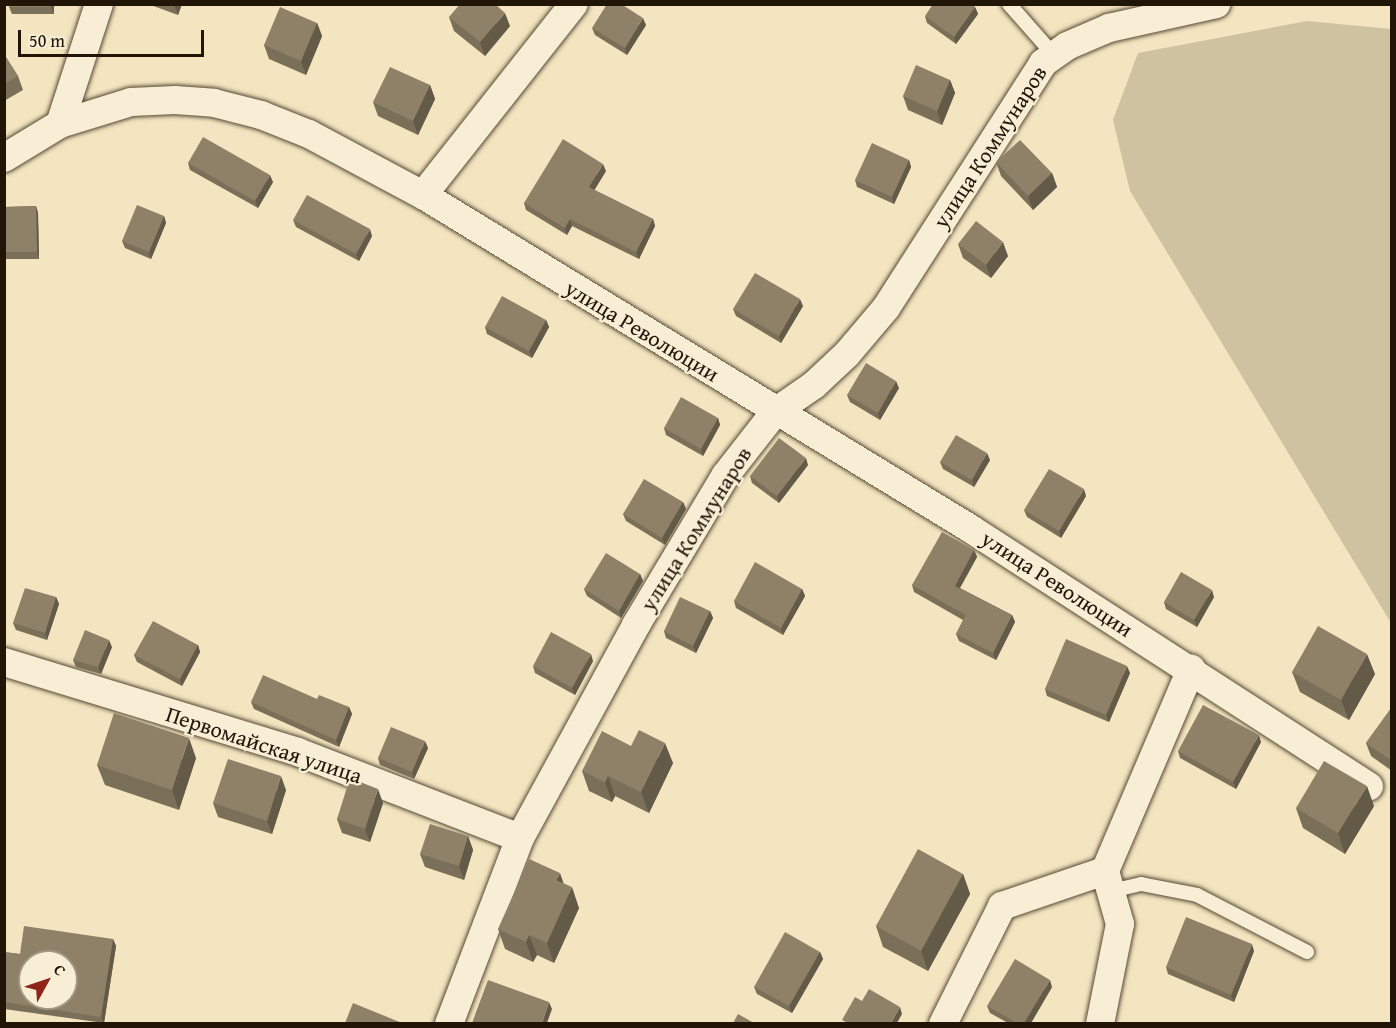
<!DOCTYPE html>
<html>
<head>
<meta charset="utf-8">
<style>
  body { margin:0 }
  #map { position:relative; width:1396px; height:1028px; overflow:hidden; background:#f3e5bf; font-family:"Gentium Book Plus",serif }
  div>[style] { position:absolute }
  .green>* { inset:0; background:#cfc2a0 }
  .roads { filter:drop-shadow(0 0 2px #564935) drop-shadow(0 0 2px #564935) }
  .service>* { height:14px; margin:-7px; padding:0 7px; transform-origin:7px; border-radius:7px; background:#f7eed5 }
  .minor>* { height:28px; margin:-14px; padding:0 14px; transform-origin:14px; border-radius:14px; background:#f7eed5 }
  .wall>* { inset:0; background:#7a6f59 }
  .shaded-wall>* { inset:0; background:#635a48 }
  .building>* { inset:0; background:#8e8167 }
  span { translate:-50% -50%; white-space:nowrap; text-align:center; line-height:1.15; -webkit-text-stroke:4.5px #f7eed5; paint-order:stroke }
  .street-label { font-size:22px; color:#211507 }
  .frame { position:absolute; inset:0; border:6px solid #211507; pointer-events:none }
  .north { position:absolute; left:18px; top:950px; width:60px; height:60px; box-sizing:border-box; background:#f7eed5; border:2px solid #a19783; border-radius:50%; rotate:50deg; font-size:16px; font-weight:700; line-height:24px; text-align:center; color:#211507 }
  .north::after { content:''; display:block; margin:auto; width:21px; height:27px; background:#8f2418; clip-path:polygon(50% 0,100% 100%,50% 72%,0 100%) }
  .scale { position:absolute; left:18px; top:30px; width:186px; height:27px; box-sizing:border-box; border:3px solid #211507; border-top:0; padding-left:8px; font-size:18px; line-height:21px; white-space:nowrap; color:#211507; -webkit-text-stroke:4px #f7eed5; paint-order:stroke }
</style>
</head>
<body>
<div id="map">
  <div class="green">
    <i style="clip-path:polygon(1307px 21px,1391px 29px,1391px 623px,1130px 191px,1113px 120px,1138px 53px)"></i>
  </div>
  <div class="roads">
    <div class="service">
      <i style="left:1009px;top:4px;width:68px;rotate:48.6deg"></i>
      <i style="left:1111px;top:891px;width:31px;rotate:-13deg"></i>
      <i style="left:1141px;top:884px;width:57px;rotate:11.1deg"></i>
      <i style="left:1197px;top:895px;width:124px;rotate:27.4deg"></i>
    </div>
    <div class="minor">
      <i style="left:60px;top:124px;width:126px;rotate:-72deg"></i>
      <i style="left:4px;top:158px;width:66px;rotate:-31.3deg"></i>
      <i style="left:60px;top:124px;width:74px;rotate:-17.2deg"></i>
      <i style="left:131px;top:102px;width:44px;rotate:-2.6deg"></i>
      <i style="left:175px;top:100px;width:39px;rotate:4deg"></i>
      <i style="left:214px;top:103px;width:49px;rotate:14.3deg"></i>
      <i style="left:261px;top:115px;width:52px;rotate:21.6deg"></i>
      <i style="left:309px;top:134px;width:129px;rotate:28.2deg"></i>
      <i style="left:423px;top:195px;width:642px;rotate:31.36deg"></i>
      <i style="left:971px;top:529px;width:474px;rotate:32.9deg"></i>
      <i style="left:423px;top:195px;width:243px;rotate:-51.7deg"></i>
      <i style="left:4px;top:662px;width:307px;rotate:17deg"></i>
      <i style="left:298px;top:752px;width:238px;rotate:21.2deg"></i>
      <i style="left:449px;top:1024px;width:199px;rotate:-69.1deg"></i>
      <i style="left:520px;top:838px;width:243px;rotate:-61.4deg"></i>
      <i style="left:636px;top:625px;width:174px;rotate:-59.1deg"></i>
      <i style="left:725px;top:476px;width:81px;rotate:-52deg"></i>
      <i style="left:775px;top:412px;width:47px;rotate:-34.7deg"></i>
      <i style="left:814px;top:385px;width:45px;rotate:-43.2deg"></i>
      <i style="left:847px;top:354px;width:60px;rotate:-49.7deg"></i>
      <i style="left:886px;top:308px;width:291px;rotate:-57.3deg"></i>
      <i style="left:1043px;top:63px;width:29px;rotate:-35deg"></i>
      <i style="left:1067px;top:46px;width:46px;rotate:-23.2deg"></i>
      <i style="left:1109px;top:28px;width:110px;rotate:-12.6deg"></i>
      <i style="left:943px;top:1024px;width:132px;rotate:-63.4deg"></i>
      <i style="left:1002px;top:906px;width:109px;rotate:-18.8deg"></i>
      <i style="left:1105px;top:871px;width:220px;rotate:-66.9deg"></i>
      <i style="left:1100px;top:1024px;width:102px;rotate:-78.7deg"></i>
      <i style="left:1120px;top:924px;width:55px;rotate:-105.8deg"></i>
    </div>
  </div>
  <div class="wall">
    <i style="clip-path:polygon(54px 4px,54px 14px,12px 14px,9px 7px)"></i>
    <i style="clip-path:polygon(148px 4px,182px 4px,178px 15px)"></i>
    <i style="clip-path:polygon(975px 7px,978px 14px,956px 44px,927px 23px,925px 16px)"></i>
    <i style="clip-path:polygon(449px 17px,510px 26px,485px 56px,454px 31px)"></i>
    <i style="clip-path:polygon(317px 23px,322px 36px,306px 75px,269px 59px,264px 45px)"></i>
    <i style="clip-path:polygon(646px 25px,627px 55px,595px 35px,592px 28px)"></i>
    <i style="clip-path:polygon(4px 54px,18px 76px,23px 90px,4px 101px)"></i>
    <i style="clip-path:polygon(950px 80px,955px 93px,942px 125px,908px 110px,903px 96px)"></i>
    <i style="clip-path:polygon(430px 85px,435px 99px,418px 135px,378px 116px,373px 102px)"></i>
    <i style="clip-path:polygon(909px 160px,911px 167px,894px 204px,857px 187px,855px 180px)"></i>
    <i style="clip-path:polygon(996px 162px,1052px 173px,1057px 187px,1033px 210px,1001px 176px)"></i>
    <i style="clip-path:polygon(188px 163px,273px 182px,258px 208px,190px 170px)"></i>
    <i style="clip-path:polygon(606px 171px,594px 190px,653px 219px,655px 226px,639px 259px,572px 226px,567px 235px,526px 210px,524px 203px)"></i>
    <i style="clip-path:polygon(36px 206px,38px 213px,39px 259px,4px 259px,4px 207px)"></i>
    <i style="clip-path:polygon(164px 216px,166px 223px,151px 259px,125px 248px,122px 241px)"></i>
    <i style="clip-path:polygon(293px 220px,372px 236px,359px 261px,296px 227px)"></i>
    <i style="clip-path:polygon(958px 244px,1008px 256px,991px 278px,963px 258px)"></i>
    <i style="clip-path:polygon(803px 306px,781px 343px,736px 316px,733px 309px)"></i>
    <i style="clip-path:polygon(546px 320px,549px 327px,532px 358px,487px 334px,485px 327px)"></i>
    <i style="clip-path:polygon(899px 388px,880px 420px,850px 402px,847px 395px)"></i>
    <i style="clip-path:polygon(718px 418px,720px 425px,703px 456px,666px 435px,664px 428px)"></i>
    <i style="clip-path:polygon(990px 460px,974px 487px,943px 469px,940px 462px)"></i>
    <i style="clip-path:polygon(808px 465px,779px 503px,752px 483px,750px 476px)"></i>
    <i style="clip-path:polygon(1086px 496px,1061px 538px,1027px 517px,1024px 510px)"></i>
    <i style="clip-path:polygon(683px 502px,686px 509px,665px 545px,626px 521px,623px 514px)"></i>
    <i style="clip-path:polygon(974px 550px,977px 557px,960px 588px,1012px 615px,1015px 622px,996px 660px,959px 641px,956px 634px,963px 620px,914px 592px,912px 585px)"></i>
    <i style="clip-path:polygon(640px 574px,643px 581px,621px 618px,587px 596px,584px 589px)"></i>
    <i style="clip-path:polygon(802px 589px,805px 596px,783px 635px,736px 608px,734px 601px)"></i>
    <i style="clip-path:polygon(56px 597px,59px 604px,47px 640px,16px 630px,13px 623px)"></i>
    <i style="clip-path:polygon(1214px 597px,1197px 627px,1166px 609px,1164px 602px)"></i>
    <i style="clip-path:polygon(710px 611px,713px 618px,696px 653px,666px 638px,664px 631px)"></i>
    <i style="clip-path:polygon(198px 645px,200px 652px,182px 686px,137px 662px,134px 655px)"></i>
    <i style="clip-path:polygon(112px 647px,101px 674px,76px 667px,73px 660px)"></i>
    <i style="clip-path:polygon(593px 661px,575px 695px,535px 673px,533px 666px)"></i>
    <i style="clip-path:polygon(1292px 672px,1375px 674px,1349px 720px,1300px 692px)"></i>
    <i style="clip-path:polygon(1130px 673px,1109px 722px,1047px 696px,1045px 689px)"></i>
    <i style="clip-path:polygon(317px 699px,349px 707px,352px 714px,339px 747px,254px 709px,251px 702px)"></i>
    <i style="clip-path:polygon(1392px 707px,1392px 771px,1371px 756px,1366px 743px)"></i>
    <i style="clip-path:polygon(1261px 742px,1236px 789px,1180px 758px,1178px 751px)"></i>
    <i style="clip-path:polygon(631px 746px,673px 763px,649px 813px,615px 796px,612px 802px,589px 791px,582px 771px)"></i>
    <i style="clip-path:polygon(428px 748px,414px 779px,380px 765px,378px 758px)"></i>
    <i style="clip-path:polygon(196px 758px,179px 810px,105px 785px,97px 765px)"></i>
    <i style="clip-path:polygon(286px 790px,272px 834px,218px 817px,213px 803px)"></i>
    <i style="clip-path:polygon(383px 803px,370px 842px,342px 833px,337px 819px)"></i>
    <i style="clip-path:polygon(1374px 806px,1345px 854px,1303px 828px,1296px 808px)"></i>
    <i style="clip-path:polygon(468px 836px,473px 850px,464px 880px,425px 867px,420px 854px)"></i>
    <i style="clip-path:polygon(963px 874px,970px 894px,928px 971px,883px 947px,876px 926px)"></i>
    <i style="clip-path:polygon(564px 884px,579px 908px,554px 963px,537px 955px,533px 962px,505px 949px,498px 929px)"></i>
    <i style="clip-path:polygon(113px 939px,116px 946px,104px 1023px,4px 1009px,4px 952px,20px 954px)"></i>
    <i style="clip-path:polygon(1254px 951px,1234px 1002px,1168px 974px,1166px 967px)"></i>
    <i style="clip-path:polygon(820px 952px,823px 959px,792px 1013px,757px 994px,754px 987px)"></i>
    <i style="clip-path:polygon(1052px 987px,1031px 1023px,1008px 1023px,990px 1013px,987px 1006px)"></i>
  </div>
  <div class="shaded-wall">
    <i style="clip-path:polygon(51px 4px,54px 4px,54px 14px,51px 7px)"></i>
    <i style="clip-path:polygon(174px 4px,182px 4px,178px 15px)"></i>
    <i style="clip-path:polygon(975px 7px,978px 14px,956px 44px,954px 37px)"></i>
    <i style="clip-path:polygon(505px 13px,510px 26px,485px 56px,480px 42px)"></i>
    <i style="clip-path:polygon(643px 18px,646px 25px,627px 55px,625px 48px)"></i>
    <i style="clip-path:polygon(317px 23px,322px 36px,306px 75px,301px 61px)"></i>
    <i style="clip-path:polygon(950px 80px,955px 93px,942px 125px,937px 111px)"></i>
    <i style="clip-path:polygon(430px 85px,435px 99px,418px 135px,413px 121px)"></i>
    <i style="clip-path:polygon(909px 160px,911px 167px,894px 204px,892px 197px)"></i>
    <i style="clip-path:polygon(603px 164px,606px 171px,592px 194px,589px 187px)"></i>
    <i style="clip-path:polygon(1052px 173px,1057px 187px,1033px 210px,1028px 196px)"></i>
    <i style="clip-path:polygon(270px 175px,273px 182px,258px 208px,255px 201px)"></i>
    <i style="clip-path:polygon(36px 206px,38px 213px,39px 259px,37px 252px)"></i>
    <i style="clip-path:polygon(164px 216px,166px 223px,151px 259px,149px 252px)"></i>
    <i style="clip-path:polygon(570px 219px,572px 226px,567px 235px,565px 228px)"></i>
    <i style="clip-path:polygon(653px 219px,655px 226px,639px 259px,636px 252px)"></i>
    <i style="clip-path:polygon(370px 229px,372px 236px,359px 261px,356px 254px)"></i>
    <i style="clip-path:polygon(1003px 242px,1008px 256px,991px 278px,986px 265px)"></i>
    <i style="clip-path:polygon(800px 299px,803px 306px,781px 343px,779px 336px)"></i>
    <i style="clip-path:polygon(546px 320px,549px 327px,532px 358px,529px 351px)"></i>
    <i style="clip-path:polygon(896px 381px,899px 388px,880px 420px,878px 413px)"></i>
    <i style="clip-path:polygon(718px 418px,720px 425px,703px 456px,701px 449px)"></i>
    <i style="clip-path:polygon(987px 453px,990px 460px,974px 487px,972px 480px)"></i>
    <i style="clip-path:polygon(806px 458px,808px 465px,779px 503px,777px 496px)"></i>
    <i style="clip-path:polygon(1084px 489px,1086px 496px,1061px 538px,1059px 531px)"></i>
    <i style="clip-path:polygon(683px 502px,686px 509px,665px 545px,662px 538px)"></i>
    <i style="clip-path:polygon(974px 550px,977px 557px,957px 593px,955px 586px)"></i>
    <i style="clip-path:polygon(640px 574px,643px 581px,621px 618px,619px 611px)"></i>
    <i style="clip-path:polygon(802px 589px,805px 596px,783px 635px,781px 628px)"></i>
    <i style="clip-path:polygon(1212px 590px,1214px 597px,1197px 627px,1194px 620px)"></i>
    <i style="clip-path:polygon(56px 597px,59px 604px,47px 640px,45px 633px)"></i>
    <i style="clip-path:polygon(710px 611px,713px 618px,696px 653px,693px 646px)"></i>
    <i style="clip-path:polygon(1012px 615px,1015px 622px,996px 660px,993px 653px)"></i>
    <i style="clip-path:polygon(109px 640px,112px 647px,101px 674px,98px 667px)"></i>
    <i style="clip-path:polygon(198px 645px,200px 652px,182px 686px,180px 679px)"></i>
    <i style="clip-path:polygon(591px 654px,593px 661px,575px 695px,572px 688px)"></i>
    <i style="clip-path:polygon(1367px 654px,1375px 674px,1349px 720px,1341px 700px)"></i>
    <i style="clip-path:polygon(1127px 666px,1130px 673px,1109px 722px,1106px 715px)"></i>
    <i style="clip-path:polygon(349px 707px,352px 714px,339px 747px,336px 740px)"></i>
    <i style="clip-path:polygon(1259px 735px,1261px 742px,1236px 789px,1233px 782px)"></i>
    <i style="clip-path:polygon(189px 738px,196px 758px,179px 810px,172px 790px)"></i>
    <i style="clip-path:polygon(425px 741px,428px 748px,414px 779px,412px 772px)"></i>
    <i style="clip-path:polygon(665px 743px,673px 763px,649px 813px,641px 792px)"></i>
    <i style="clip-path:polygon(281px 776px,286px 790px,272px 834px,267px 821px)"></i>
    <i style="clip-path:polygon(608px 776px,615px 796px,612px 802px,605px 782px)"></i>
    <i style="clip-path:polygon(1367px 786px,1374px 806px,1345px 854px,1338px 833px)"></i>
    <i style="clip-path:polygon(378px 789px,383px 803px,370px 842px,365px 829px)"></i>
    <i style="clip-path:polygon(468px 836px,473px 850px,464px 880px,459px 866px)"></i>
    <i style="clip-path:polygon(560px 873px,567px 893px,556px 880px)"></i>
    <i style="clip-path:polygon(963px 874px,970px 894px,928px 971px,921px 951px)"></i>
    <i style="clip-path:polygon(572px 887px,579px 908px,554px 963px,547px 943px)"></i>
    <i style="clip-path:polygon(529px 935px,537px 955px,533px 962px,526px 942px)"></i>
    <i style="clip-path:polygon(113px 939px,116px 946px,104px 1023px,101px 1017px)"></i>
    <i style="clip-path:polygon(1252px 944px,1254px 951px,1234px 1002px,1231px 995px)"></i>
    <i style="clip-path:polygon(820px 952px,823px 959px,792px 1013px,789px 1006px)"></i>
    <i style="clip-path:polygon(1050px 980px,1052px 987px,1031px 1023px,1024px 1023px)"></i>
    <i style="clip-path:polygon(549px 1002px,552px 1009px,547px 1023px,542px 1023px)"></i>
    <i style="clip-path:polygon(900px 1007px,902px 1014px,897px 1023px,891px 1023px)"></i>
  </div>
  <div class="building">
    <i style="clip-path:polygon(9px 4px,51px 4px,51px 7px,9px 7px)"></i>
    <i style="clip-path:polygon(460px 4px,495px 4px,505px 13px,480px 42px,449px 17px)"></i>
    <i style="clip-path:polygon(607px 4px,621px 4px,643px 18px,625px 48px,592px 28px)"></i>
    <i style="clip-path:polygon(933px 4px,972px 4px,975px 7px,954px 37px,925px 16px)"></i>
    <i style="clip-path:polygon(280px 7px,317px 23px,301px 61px,264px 45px)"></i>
    <i style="clip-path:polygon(4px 54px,18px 76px,4px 84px)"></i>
    <i style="clip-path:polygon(916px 65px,950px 80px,937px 111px,903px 96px)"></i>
    <i style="clip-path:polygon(390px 67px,430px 85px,413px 121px,373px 102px)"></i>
    <i style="clip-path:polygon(203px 137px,270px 175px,255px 201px,188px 163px)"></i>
    <i style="clip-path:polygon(563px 139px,603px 164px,589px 187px,653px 219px,636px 252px,570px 219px,565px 228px,524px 203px)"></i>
    <i style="clip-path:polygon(1020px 140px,1052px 173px,1028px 196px,996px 162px)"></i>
    <i style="clip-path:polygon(872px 143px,909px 160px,892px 197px,855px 180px)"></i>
    <i style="clip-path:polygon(307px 195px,370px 229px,356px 254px,293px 220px)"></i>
    <i style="clip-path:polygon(137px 205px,164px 216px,149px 252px,122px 241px)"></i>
    <i style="clip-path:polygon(36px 206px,37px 252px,4px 252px,4px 207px)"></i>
    <i style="clip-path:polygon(976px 221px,1003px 242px,986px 265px,958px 244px)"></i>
    <i style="clip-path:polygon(755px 273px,800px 299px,779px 336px,733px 309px)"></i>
    <i style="clip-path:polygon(502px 296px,546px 320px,529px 351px,485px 327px)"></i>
    <i style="clip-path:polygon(866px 363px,896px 381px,878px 413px,847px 395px)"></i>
    <i style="clip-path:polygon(681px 397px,718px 418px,701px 449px,664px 428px)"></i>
    <i style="clip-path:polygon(956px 435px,987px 453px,972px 480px,940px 462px)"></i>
    <i style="clip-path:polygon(779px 438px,806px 458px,777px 496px,750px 476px)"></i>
    <i style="clip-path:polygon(1049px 469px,1084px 489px,1059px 531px,1024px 510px)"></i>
    <i style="clip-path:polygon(644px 479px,683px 502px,662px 538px,623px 514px)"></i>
    <i style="clip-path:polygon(942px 532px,974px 550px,955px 586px,1012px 615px,993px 653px,956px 634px,966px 615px,912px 585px)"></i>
    <i style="clip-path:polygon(606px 553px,640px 574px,619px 611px,584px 589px)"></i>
    <i style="clip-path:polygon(755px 562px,802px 589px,781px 628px,734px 601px)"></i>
    <i style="clip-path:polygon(1181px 572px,1212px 590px,1194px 620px,1164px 602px)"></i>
    <i style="clip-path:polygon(25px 588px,56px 597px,45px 633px,13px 623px)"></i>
    <i style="clip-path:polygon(680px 597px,710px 611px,693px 646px,664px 631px)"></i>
    <i style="clip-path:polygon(153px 621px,198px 645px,180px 679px,134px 655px)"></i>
    <i style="clip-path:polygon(1318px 626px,1367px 654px,1341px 700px,1292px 672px)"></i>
    <i style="clip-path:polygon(85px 630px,109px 640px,98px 667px,73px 660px)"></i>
    <i style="clip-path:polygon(551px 632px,591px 654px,572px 688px,533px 666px)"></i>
    <i style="clip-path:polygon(1066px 639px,1127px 666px,1106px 715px,1045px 689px)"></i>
    <i style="clip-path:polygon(263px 675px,317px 699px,319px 695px,349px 707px,336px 740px,251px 702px)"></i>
    <i style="clip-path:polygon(1203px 705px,1259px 735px,1233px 782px,1178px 751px)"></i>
    <i style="clip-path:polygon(1392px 707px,1392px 761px,1366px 743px)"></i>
    <i style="clip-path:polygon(114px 713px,189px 738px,172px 790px,97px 765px)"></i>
    <i style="clip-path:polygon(391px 727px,425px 741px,412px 772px,378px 758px)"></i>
    <i style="clip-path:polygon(639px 730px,665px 743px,641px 792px,608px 776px,605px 782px,582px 771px,602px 731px,631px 746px)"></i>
    <i style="clip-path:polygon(228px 759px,281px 776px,267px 821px,213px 803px)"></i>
    <i style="clip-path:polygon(1324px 761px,1367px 786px,1338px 833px,1296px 808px)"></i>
    <i style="clip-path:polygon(350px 778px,378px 789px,365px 829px,337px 819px)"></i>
    <i style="clip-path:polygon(430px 824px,468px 836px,459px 866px,420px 854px)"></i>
    <i style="clip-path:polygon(918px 849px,963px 874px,921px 951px,876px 926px)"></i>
    <i style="clip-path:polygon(529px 859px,560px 873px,556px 880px,572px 887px,547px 943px,529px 935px,526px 942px,498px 929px)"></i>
    <i style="clip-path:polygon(1186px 917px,1252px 944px,1231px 995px,1166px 967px)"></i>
    <i style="clip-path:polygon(evenodd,24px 926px,113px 939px,101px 1017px,4px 1002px,4px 952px,20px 954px,24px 926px,30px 962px,66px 962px,66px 998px,30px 998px,30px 962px)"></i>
    <i style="clip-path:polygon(785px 932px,820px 952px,789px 1006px,754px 987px)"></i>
    <i style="clip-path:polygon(1015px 959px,1050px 980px,1024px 1023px,1017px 1023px,987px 1006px)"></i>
    <i style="clip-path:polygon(488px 980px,549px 1002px,542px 1023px,472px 1023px)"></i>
    <i style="clip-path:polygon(869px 989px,900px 1007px,891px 1023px,848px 1023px,842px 1020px,855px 997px,862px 1001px)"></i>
    <i style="clip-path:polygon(353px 1003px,402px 1023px,345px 1023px)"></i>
    <i style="clip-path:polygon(738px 1014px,754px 1023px,733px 1023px)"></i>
  </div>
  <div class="street-label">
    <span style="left:990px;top:147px;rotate:-57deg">улица Коммунаров</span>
    <span style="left:642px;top:331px;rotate:31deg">улица Революции</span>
    <span style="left:696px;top:529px;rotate:-58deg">улица Коммунаров</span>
    <span style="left:1057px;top:584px;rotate:33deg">улица Революции</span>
    <span style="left:264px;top:745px;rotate:18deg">Первомайская улица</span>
  </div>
  <div class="frame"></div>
  <div class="north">С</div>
  <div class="scale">50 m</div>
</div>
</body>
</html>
